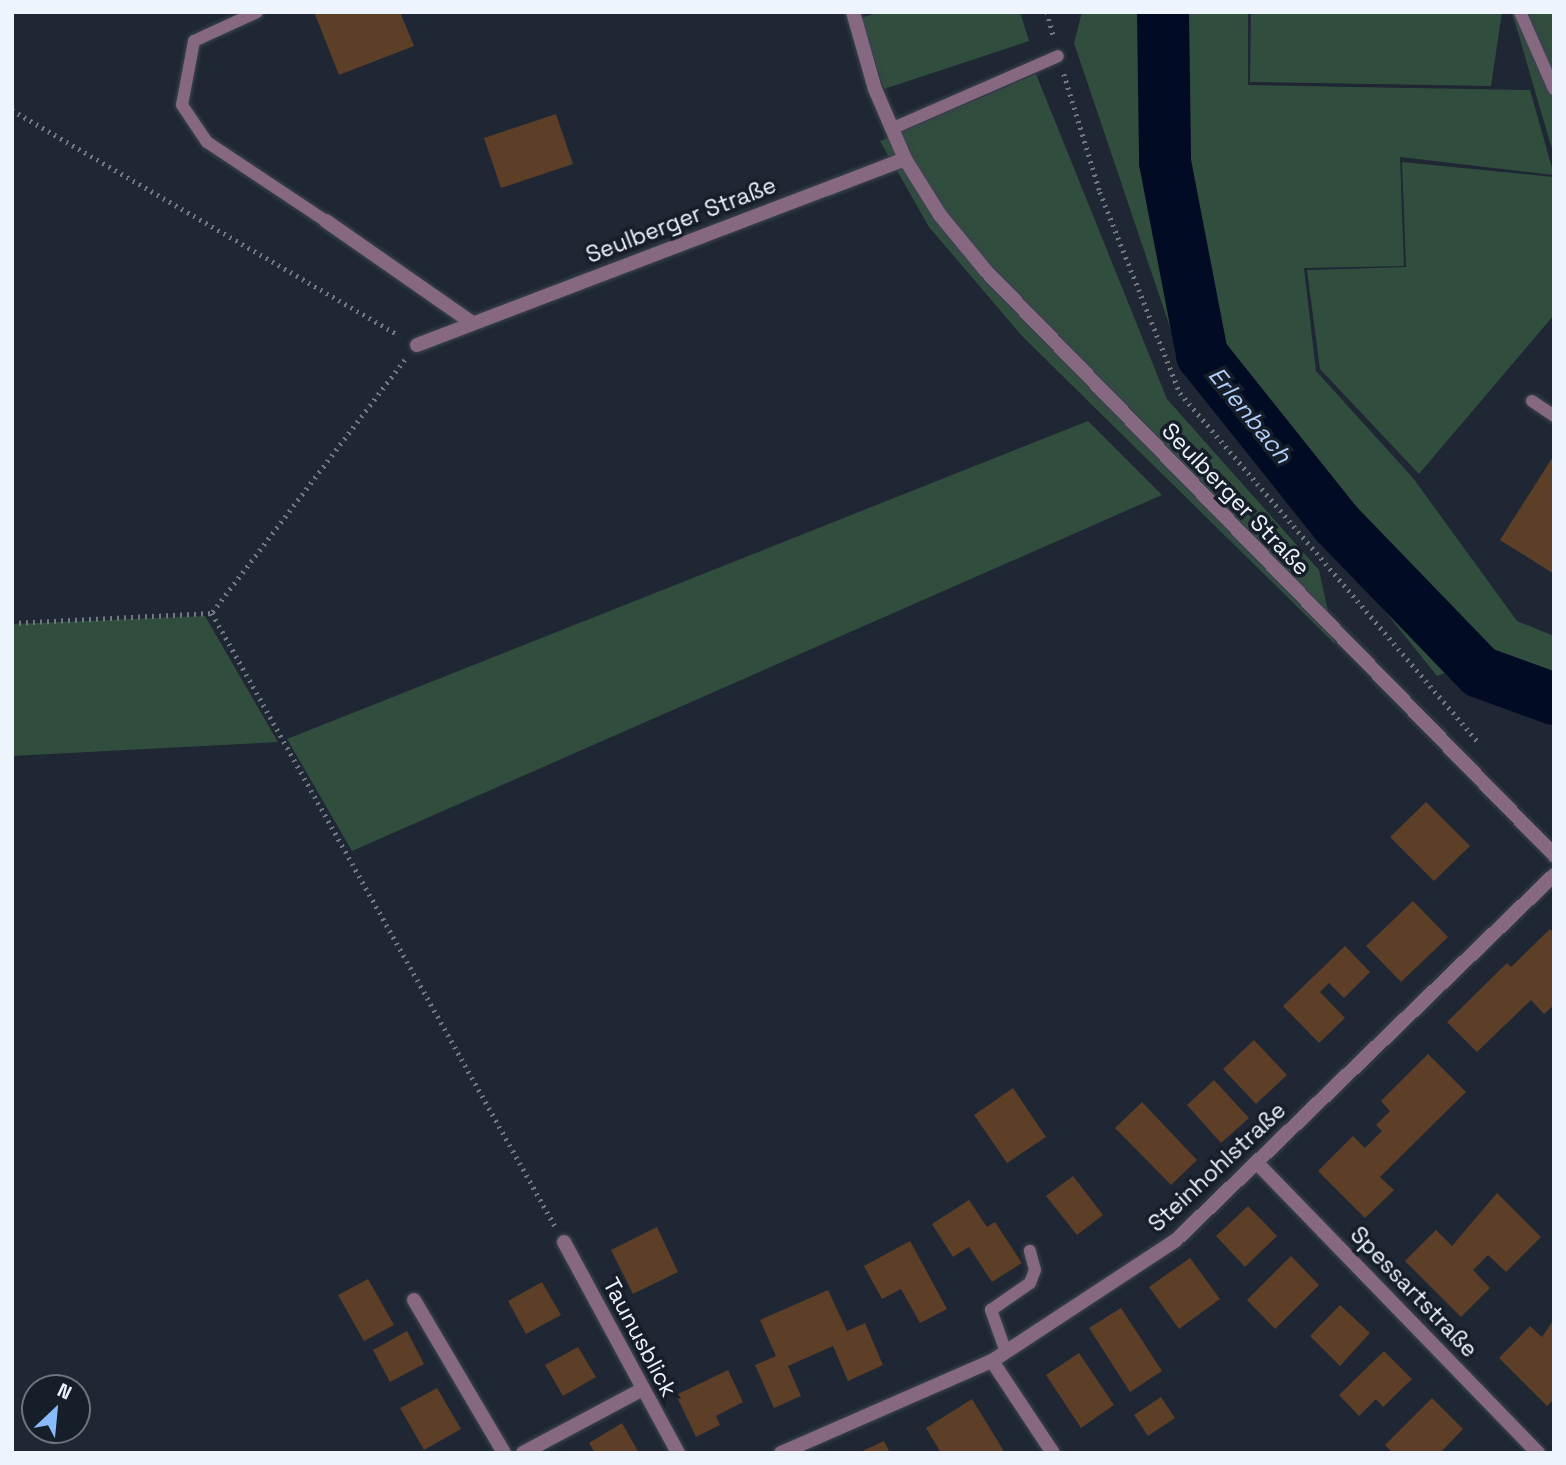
<!DOCTYPE html>
<html>
<head>
<meta charset="utf-8">
<style>
  body { margin:0 }
  #map { position:relative; width:1566px; height:1465px; overflow:hidden; background:#1e2733; font-family:"Space Grotesk",sans-serif }
  div>[style] { position:absolute }
  .green>* { inset:0; background:#314d3e }
  .river>* { height:52px; margin:-26px; padding:0 26px; transform-origin:26px; border-radius:26px; background:#010b24 }
  .building>* { inset:0; background:#5d3e27 }
  .path>* { height:4.5px; margin-top:-2.25px; transform-origin:0; background:repeating-linear-gradient(90deg,#707882 0 2px,transparent 0 7px) }
  .roads { filter:drop-shadow(0 0 2px #3b444f) drop-shadow(0 0 2px #3b444f) }
  .service>* { height:12px; margin:-6px; padding:0 6px; transform-origin:6px; border-radius:6px; background:#866881 }
  .minor>* { height:14px; margin:-7px; padding:0 7px; transform-origin:7px; border-radius:7px; background:#866881 }
  .tertiary>* { height:14px; margin:-7px; padding:0 7px; transform-origin:7px; border-radius:7px; background:#866881 }
  span { translate:-50% -50%; white-space:nowrap; text-align:center; line-height:1.15; -webkit-text-stroke:7px #151e29; paint-order:stroke }
  .street-label { font-size:23px; color:#eef4fc }
  .water-label { font-size:24px; color:#b2cefa; font-style:italic }
  .frame { position:absolute; inset:0; border:14px solid #eef4fc; pointer-events:none }
  .north { position:absolute; left:21px; top:1374px; width:70px; height:70px; box-sizing:border-box; background:#151e29; border:2px solid #6c747d; border-radius:50%; rotate:26deg; font-size:19px; font-weight:700; line-height:28px; text-align:center; color:#eef4fc }
  .north::after { content:''; display:block; margin:auto; width:24px; height:32px; background:#87bbfb; clip-path:polygon(50% 0,100% 100%,50% 72%,0 100%) }
</style>
</head>
<body>
<div id="map">
  <div class="green">
    <i style="clip-path:polygon(880px 12px,1020px 12px,1029px 41px,884px 89px,861px 18px)"></i>
    <i style="clip-path:polygon(1082px 12px,1248px 12px,1248px 85px,1530px 90px,1554px 175px,1400px 157px,1404px 266px,1304px 268px,1316px 371px,1413px 478px,1517px 621px,1554px 636px,1554px 674px,1497px 654px,1437px 676px,1179px 354px,1074px 43px)"></i>
    <i style="clip-path:polygon(1251px 12px,1502px 12px,1491px 86px,1250px 82px)"></i>
    <i style="clip-path:polygon(1512px 12px,1554px 12px,1554px 156px)"></i>
    <i style="clip-path:polygon(1036px 74px,1167px 399px,1319px 570px,1335px 644px,1023px 337px,929px 227px,880px 141px)"></i>
    <i style="clip-path:polygon(1402px 162px,1554px 177px,1554px 315px,1419px 474px,1320px 369px,1307px 270px,1406px 267px)"></i>
    <i style="clip-path:polygon(1088px 421px,1162px 495px,352px 851px,287px 739px)"></i>
    <i style="clip-path:polygon(205px 616px,278px 742px,12px 756px,12px 624px)"></i>
  </div>
  <div class="river">
    <i style="left:1163px;top:12px;width:150px;rotate:89.2deg"></i>
    <i style="left:1165px;top:162px;width:197px;rotate:79.1deg"></i>
    <i style="left:1202px;top:355px;width:216px;rotate:51.4deg"></i>
    <i style="left:1337px;top:524px;width:206px;rotate:46deg"></i>
    <i style="left:1480px;top:672px;width:79px;rotate:20deg"></i>
  </div>
  <div class="building">
    <i style="clip-path:polygon(314px 12px,400px 12px,414px 46px,339px 75px)"></i>
    <i style="clip-path:polygon(556px 114px,573px 164px,501px 188px,484px 138px)"></i>
    <i style="clip-path:polygon(1554px 455px,1554px 574px,1500px 540px)"></i>
    <i style="clip-path:polygon(1426px 802px,1470px 846px,1434px 881px,1390px 837px)"></i>
    <i style="clip-path:polygon(1413px 901px,1448px 937px,1401px 982px,1366px 946px)"></i>
    <i style="clip-path:polygon(1550px 929px,1554px 933px,1554px 1005px,1544px 1014px,1531px 1000px,1477px 1052px,1447px 1022px,1507px 963px,1511px 967px)"></i>
    <i style="clip-path:polygon(1345px 946px,1370px 972px,1344px 998px,1329px 983px,1320px 992px,1345px 1018px,1319px 1043px,1283px 1006px)"></i>
    <i style="clip-path:polygon(1254px 1040px,1287px 1075px,1256px 1104px,1223px 1069px)"></i>
    <i style="clip-path:polygon(1428px 1054px,1466px 1092px,1380px 1177px,1394px 1190px,1365px 1218px,1318px 1171px,1353px 1136px,1365px 1148px,1382px 1131px,1376px 1125px,1390px 1111px,1381px 1101px)"></i>
    <i style="clip-path:polygon(1214px 1080px,1249px 1118px,1221px 1143px,1187px 1105px)"></i>
    <i style="clip-path:polygon(1013px 1088px,1046px 1137px,1007px 1163px,974px 1115px)"></i>
    <i style="clip-path:polygon(1142px 1102px,1197px 1160px,1171px 1185px,1115px 1128px)"></i>
    <i style="clip-path:polygon(1073px 1176px,1103px 1215px,1077px 1235px,1046px 1196px)"></i>
    <i style="clip-path:polygon(1497px 1193px,1541px 1237px,1506px 1272px,1488px 1255px,1473px 1270px,1490px 1288px,1461px 1317px,1405px 1261px,1436px 1230px,1452px 1246px)"></i>
    <i style="clip-path:polygon(969px 1200px,987px 1227px,995px 1222px,1022px 1263px,992px 1282px,969px 1247px,953px 1257px,932px 1224px)"></i>
    <i style="clip-path:polygon(1248px 1206px,1277px 1236px,1245px 1267px,1216px 1236px)"></i>
    <i style="clip-path:polygon(657px 1227px,678px 1272px,633px 1294px,611px 1250px)"></i>
    <i style="clip-path:polygon(910px 1241px,947px 1309px,920px 1323px,901px 1289px,882px 1299px,864px 1266px)"></i>
    <i style="clip-path:polygon(1291px 1256px,1319px 1285px,1275px 1329px,1247px 1300px)"></i>
    <i style="clip-path:polygon(1190px 1258px,1220px 1299px,1179px 1329px,1149px 1287px)"></i>
    <i style="clip-path:polygon(368px 1279px,394px 1325px,364px 1341px,338px 1295px)"></i>
    <i style="clip-path:polygon(542px 1282px,561px 1315px,526px 1334px,508px 1301px)"></i>
    <i style="clip-path:polygon(828px 1290px,847px 1331px,865px 1323px,883px 1365px,848px 1381px,833px 1346px,788px 1366px,801px 1396px,774px 1408px,755px 1365px,776px 1356px,760px 1320px)"></i>
    <i style="clip-path:polygon(1340px 1305px,1370px 1333px,1340px 1366px,1310px 1336px)"></i>
    <i style="clip-path:polygon(1121px 1308px,1162px 1371px,1130px 1392px,1089px 1328px)"></i>
    <i style="clip-path:polygon(1554px 1319px,1554px 1399px,1547px 1406px,1499px 1358px,1530px 1326px,1542px 1337px)"></i>
    <i style="clip-path:polygon(407px 1331px,424px 1364px,390px 1382px,373px 1350px)"></i>
    <i style="clip-path:polygon(578px 1347px,596px 1377px,563px 1396px,545px 1365px)"></i>
    <i style="clip-path:polygon(1384px 1351px,1412px 1379px,1383px 1407px,1376px 1399px,1359px 1416px,1339px 1395px)"></i>
    <i style="clip-path:polygon(1079px 1353px,1114px 1405px,1081px 1428px,1046px 1375px)"></i>
    <i style="clip-path:polygon(728px 1370px,743px 1402px,716px 1416px,720px 1425px,696px 1437px,676px 1395px)"></i>
    <i style="clip-path:polygon(437px 1388px,461px 1429px,424px 1450px,400px 1408px)"></i>
    <i style="clip-path:polygon(1161px 1397px,1175px 1418px,1148px 1436px,1134px 1415px)"></i>
    <i style="clip-path:polygon(1432px 1398px,1463px 1429px,1440px 1453px,1393px 1453px,1385px 1445px)"></i>
    <i style="clip-path:polygon(972px 1399px,1005px 1453px,941px 1453px,926px 1428px)"></i>
    <i style="clip-path:polygon(622px 1423px,639px 1453px,595px 1453px,589px 1443px)"></i>
    <i style="clip-path:polygon(884px 1441px,890px 1453px,858px 1453px)"></i>
  </div>
  <div class="path">
    <i style="left:1047px;top:12px;width:27px;rotate:75deg"></i>
    <i style="left:1064px;top:74px;width:123px;rotate:73deg"></i>
    <i style="left:1100px;top:192px;width:216px;rotate:68.3deg"></i>
    <i style="left:1180px;top:393px;width:459px;rotate:49.5deg"></i>
    <i style="left:12px;top:110px;width:447px;rotate:30.2deg"></i>
    <i style="left:405px;top:360px;width:318px;rotate:127.3deg"></i>
    <i style="left:212px;top:613px;width:702px;rotate:60.77deg"></i>
    <i style="left:12px;top:623px;width:200px;rotate:-2.9deg"></i>
  </div>
  <div class="roads">
    <div class="service">
      <i style="left:257px;top:12px;width:69px;rotate:155.3deg"></i>
      <i style="left:194px;top:41px;width:65px;rotate:100.6deg"></i>
      <i style="left:182px;top:105px;width:45px;rotate:56deg"></i>
      <i style="left:207px;top:142px;width:143px;rotate:33.6deg"></i>
      <i style="left:1520px;top:12px;width:84px;rotate:66.2deg"></i>
      <i style="left:891px;top:129px;width:182px;rotate:-23.6deg"></i>
      <i style="left:1532px;top:401px;width:27px;rotate:34deg"></i>
      <i style="left:1006px;top:1352px;width:45px;rotate:-109.7deg"></i>
      <i style="left:991px;top:1310px;width:47px;rotate:-34.7deg"></i>
      <i style="left:1030px;top:1283px;width:14px;rotate:-69deg"></i>
      <i style="left:1035px;top:1270px;width:20px;rotate:-105deg"></i>
    </div>
    <div class="minor">
      <i style="left:326px;top:221px;width:178px;rotate:34.9deg"></i>
      <i style="left:417px;top:345px;width:522px;rotate:-20.86deg"></i>
      <i style="left:1257px;top:1163px;width:404px;rotate:45.9deg"></i>
      <i style="left:564px;top:1242px;width:240px;rotate:61.6deg"></i>
      <i style="left:414px;top:1300px;width:178px;rotate:59.5deg"></i>
      <i style="left:992px;top:1361px;width:110px;rotate:56.5deg"></i>
      <i style="left:523px;top:1453px;width:134px;rotate:-28.1deg"></i>
      <i style="left:781px;top:1453px;width:230px;rotate:-23.6deg"></i>
      <i style="left:992px;top:1361px;width:219px;rotate:-33.3deg"></i>
      <i style="left:1175px;top:1241px;width:527px;rotate:-44deg"></i>
    </div>
    <div class="tertiary">
      <i style="left:853px;top:12px;width:80px;rotate:74.1deg"></i>
      <i style="left:875px;top:89px;width:76px;rotate:66.8deg"></i>
      <i style="left:905px;top:159px;width:66px;rotate:58deg"></i>
      <i style="left:940px;top:215px;width:72px;rotate:50.6deg"></i>
      <i style="left:986px;top:271px;width:815px;rotate:45.8deg"></i>
    </div>
  </div>
  <div class="street-label">
    <span style="left:681px;top:220px;rotate:-21deg">Seulberger Straße</span>
    <span style="left:1236px;top:499px;rotate:46deg">Seulberger Straße</span>
    <span style="left:1217px;top:1167px;rotate:-43deg">Steinhohlstraße</span>
    <span style="left:1414px;top:1292px;rotate:46deg">Spessartstraße</span>
    <span style="left:640px;top:1337px;rotate:62deg">Taunusblick</span>
  </div>
  <div class="water-label">
    <span style="left:1250px;top:415px;rotate:51deg">Erlenbach</span>
  </div>
  <div class="frame"></div>
  <div class="north">N</div>
</div>
</body>
</html>
